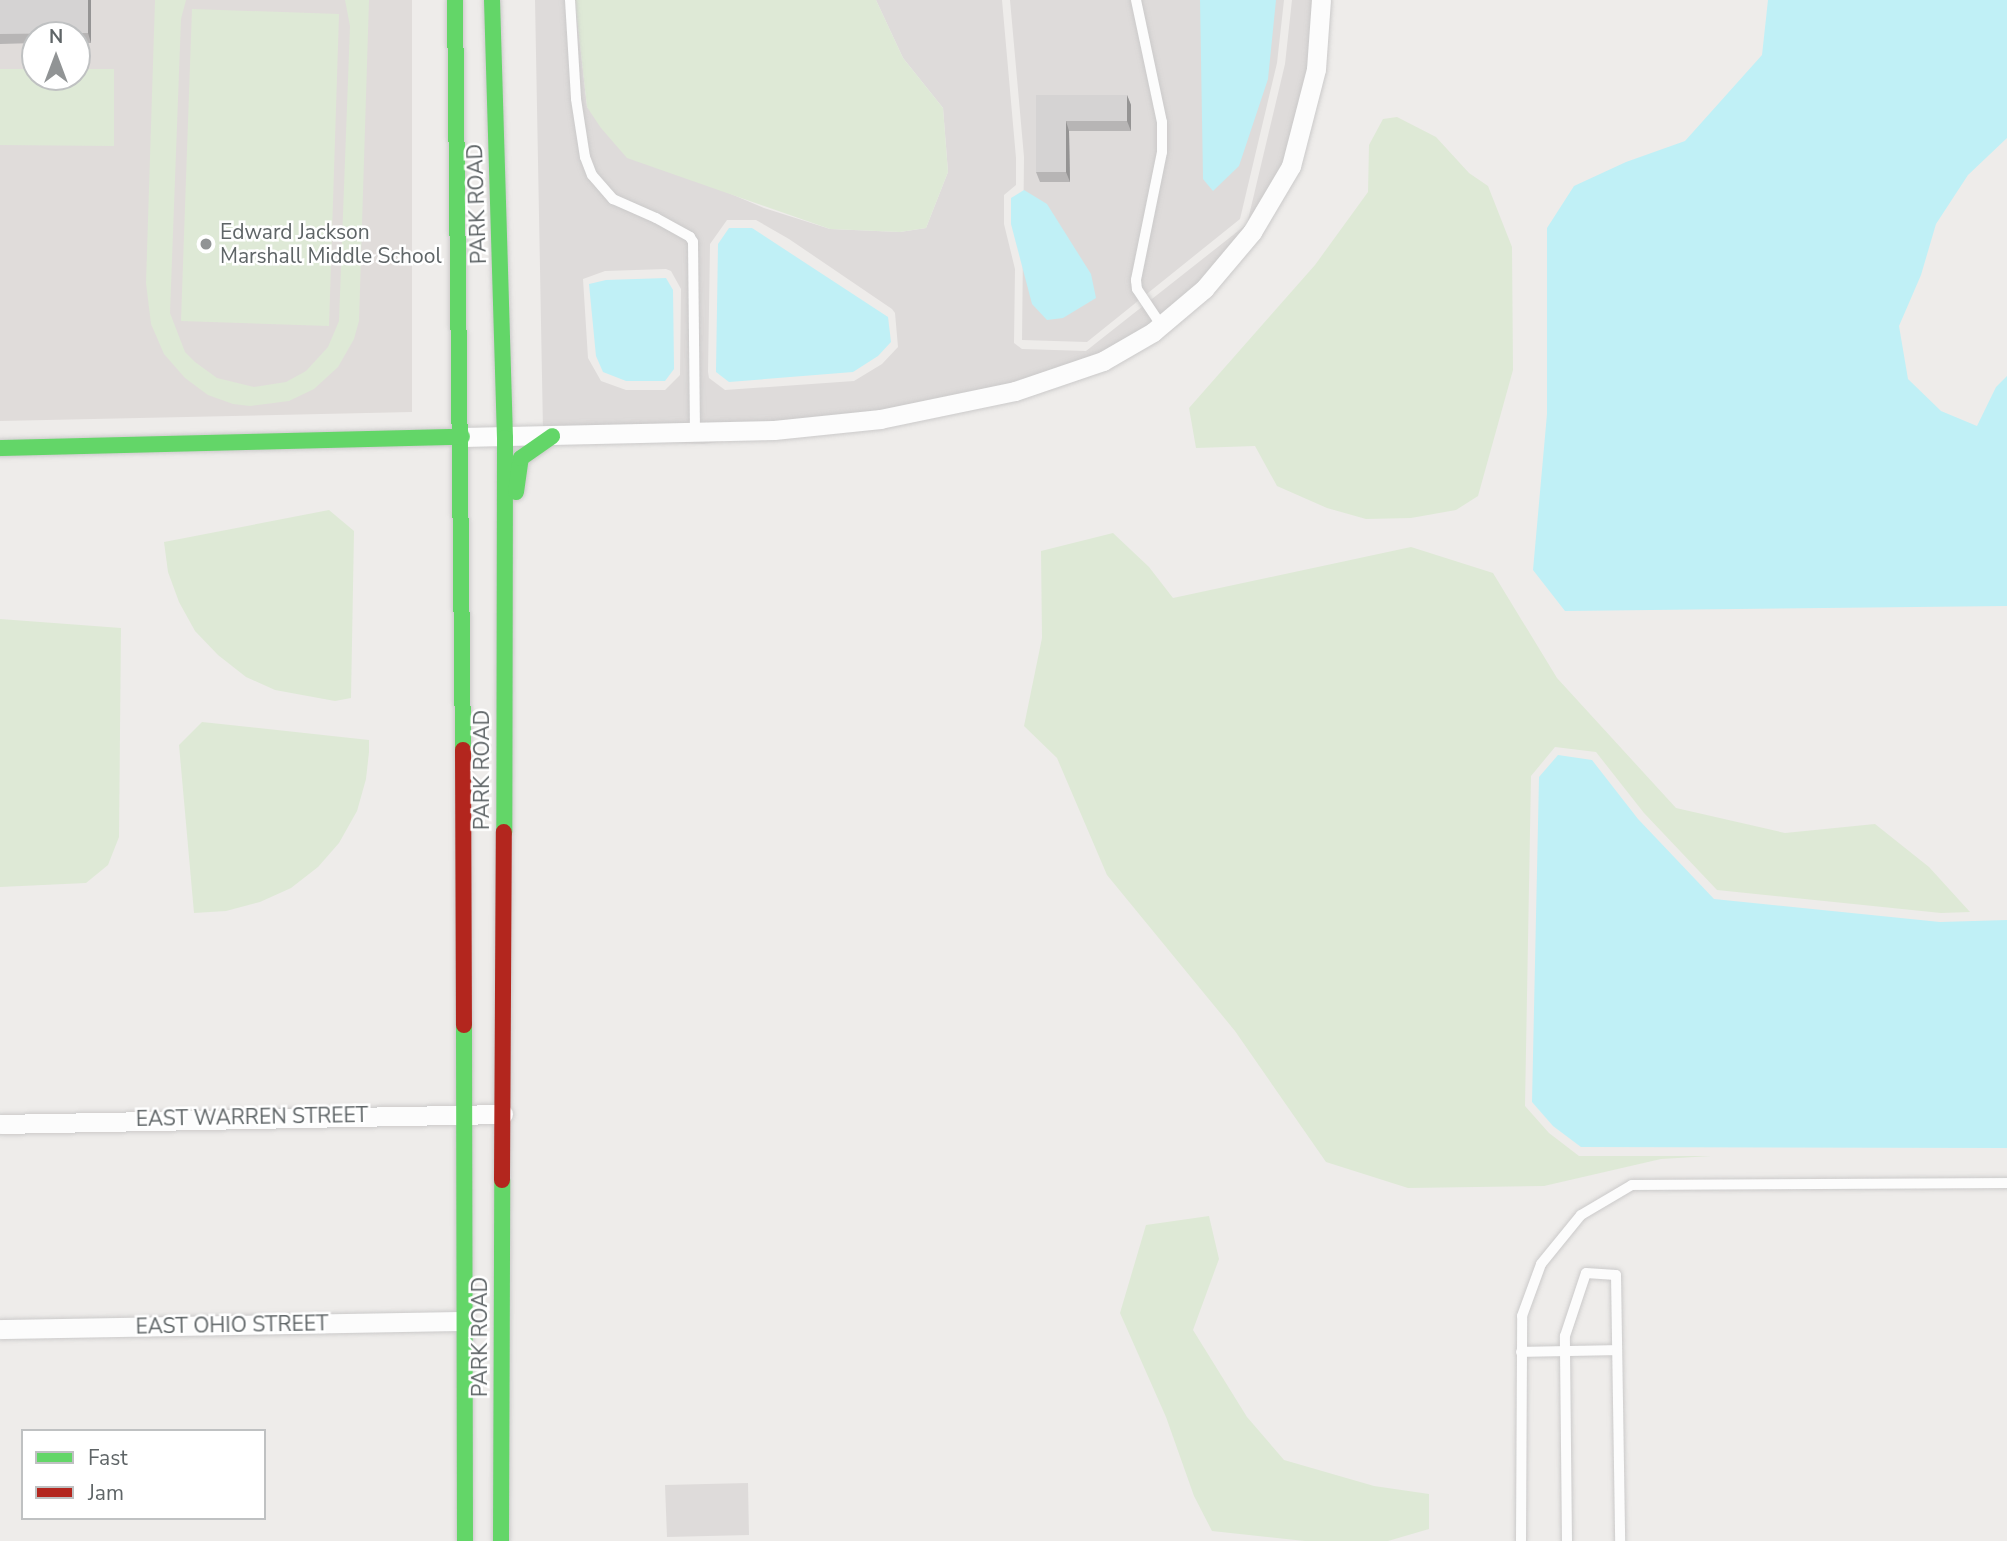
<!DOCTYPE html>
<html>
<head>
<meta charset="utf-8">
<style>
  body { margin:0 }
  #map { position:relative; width:2007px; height:1541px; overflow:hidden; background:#eeecea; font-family:"Nunito Sans",sans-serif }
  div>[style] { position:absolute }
  .industrial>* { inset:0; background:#dedbda }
  .education>* { inset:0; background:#e0dcda }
  .green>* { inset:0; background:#dee9d6 }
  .water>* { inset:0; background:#c0f0f6 }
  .roads { filter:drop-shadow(0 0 2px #cbcaca) drop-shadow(0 0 2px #cbcaca) }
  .lane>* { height:10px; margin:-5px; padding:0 5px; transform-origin:5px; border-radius:5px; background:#fcfcfc }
  .street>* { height:19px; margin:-9.5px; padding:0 9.5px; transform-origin:9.5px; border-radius:9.5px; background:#fcfcfc }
  .fast>* { height:16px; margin:-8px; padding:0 8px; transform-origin:8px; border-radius:8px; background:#63d668 }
  .jam>* { height:16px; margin:-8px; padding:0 8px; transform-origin:8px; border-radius:8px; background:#b3261e }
  .wall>* { inset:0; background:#b7b5b5 }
  .shaded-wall>* { inset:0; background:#959494 }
  .building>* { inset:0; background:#d5d3d3 }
  .dots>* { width:19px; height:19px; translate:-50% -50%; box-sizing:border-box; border:4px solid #fff; border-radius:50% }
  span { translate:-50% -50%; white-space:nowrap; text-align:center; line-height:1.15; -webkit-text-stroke:5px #fff; paint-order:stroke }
  .street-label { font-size:21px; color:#5f6567 }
  .poi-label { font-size:21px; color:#5f6567 }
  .left { translate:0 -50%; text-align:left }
  .legend { position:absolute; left:21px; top:1429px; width:245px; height:91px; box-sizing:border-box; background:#fff; border:2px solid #bfc1c2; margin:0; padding:9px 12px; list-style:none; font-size:21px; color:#5f6567 }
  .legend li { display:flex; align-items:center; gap:14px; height:35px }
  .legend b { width:35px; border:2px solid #bfc1c2 }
  .north { position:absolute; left:21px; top:21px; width:70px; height:70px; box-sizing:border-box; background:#fff; border:2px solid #bfc1c2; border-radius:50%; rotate:0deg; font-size:19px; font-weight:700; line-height:28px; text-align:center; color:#5f6567 }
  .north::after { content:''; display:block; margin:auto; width:24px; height:32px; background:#919495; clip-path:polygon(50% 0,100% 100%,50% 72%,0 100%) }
</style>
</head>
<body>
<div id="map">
  <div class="industrial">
    <i style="clip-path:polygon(evenodd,535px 0,575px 0,587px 107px,724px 191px,764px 208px,830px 229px,900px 232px,926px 228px,948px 172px,943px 108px,903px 58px,876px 0,1002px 0,1016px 158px,1016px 185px,1004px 195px,1004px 224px,1015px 269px,1014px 343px,1022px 349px,1086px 351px,1247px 224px,1285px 64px,1292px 0,1318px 0,1313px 69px,1286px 170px,1226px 269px,1144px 343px,971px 404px,704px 444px,564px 440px,543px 430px,535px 0,727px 220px,756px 220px,789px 239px,892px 309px,895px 313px,898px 347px,882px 364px,854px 381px,725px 390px,709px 378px,708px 372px,710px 244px,727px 220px,535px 0,666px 269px,671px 271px,681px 289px,680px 375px,665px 390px,626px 390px,601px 381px,588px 358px,583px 279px,605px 271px,666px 269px)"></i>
    <i style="clip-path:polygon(1010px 0,1284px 0,1277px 63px,1240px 219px,1087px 342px,1022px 340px,1024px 157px)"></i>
    <i style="clip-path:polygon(748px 1483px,749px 1535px,667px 1537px,665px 1485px)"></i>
  </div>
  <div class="education">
    <i style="clip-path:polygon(evenodd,0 0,412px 0,412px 412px,0 421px,0 0,35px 35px,77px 35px,77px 77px,35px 77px,35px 35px)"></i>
  </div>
  <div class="green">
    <i style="clip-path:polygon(155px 0,186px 0,181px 19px,170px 313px,185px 352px,195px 362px,217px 378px,254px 387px,286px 382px,306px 371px,328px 347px,339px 321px,350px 26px,345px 0,369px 0,359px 321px,354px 339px,338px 367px,314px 389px,289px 401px,250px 406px,233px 404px,208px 395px,185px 378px,164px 354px,151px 324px,146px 283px)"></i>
    <i style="clip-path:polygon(575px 0,876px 0,903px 58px,943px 108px,948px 172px,926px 228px,900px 232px,830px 229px,627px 158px,601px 128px,587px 107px)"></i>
    <i style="clip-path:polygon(192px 9px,339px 14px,329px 326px,181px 321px)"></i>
    <i style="clip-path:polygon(0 69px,35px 69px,35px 77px,77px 77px,77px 69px,114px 69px,114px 146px,0 145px)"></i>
    <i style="clip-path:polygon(1397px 117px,1436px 137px,1469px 173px,1488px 186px,1512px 247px,1513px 370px,1478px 496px,1456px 510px,1411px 518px,1366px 519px,1327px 508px,1277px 486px,1255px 446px,1196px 448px,1189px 408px,1315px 265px,1368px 192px,1369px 145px,1383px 119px)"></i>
    <i style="clip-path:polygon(329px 510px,354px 531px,351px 698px,335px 701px,275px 690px,246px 677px,218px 655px,195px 631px,179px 602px,168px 572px,164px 542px)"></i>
    <i style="clip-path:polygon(1113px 533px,1149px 567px,1173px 598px,1411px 547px,1493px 573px,1557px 678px,1676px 808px,1785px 833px,1875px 824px,1929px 867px,1970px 912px,1941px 913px,1717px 890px,1644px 813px,1596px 752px,1555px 747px,1531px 776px,1525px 1106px,1549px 1133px,1579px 1156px,1711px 1156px,1661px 1159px,1544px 1186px,1408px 1188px,1326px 1162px,1235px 1031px,1107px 875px,1057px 758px,1024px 726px,1042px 638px,1041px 551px)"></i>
    <i style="clip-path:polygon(0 619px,121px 628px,119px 837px,108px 865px,86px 883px,0 887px)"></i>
    <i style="clip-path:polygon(202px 722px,369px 740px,369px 752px,366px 779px,357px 811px,339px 843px,318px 867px,291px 888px,260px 902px,226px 911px,194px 913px,179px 745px)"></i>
    <i style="clip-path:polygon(1209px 1216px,1219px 1259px,1193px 1330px,1247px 1417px,1284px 1460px,1374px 1486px,1429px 1494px,1429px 1529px,1388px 1541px,1305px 1541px,1212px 1531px,1194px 1496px,1166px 1417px,1120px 1313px,1146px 1225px)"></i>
  </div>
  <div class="water">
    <i style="clip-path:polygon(1200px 0,1276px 0,1268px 79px,1239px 166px,1213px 191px,1203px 179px)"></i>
    <i style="clip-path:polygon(1768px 0,2007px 0,2007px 138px,1968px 175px,1936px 224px,1921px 275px,1899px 326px,1908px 379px,1941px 411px,1977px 426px,1996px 387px,2007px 376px,2007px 606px,1565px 611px,1533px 570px,1547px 414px,1547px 228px,1574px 186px,1626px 162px,1685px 141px,1762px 55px)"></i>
    <i style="clip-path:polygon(1024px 190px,1047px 204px,1091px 274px,1096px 298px,1063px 318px,1047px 320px,1032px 304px,1011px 224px,1011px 198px)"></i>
    <i style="clip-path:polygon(729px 228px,752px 228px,888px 317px,891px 342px,878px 356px,853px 372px,729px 382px,716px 372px,718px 244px)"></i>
    <i style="clip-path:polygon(666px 278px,673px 290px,674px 369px,665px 381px,626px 381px,603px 372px,596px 356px,589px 284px,606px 280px)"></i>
    <i style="clip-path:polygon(1558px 755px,1592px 760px,1638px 819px,1714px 899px,1940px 922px,2007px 920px,2007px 1148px,1581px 1147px,1553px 1126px,1532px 1102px,1539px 777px)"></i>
  </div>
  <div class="roads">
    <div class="lane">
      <i style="left:570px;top:0;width:99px;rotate:86.5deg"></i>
      <i style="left:576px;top:99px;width:59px;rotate:81.2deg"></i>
      <i style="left:585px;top:157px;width:19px;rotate:69deg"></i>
      <i style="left:592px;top:175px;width:32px;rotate:49deg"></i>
      <i style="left:613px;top:199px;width:47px;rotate:23.8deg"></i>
      <i style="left:656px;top:218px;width:39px;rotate:29deg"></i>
      <i style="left:690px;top:237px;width:6px;rotate:59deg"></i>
      <i style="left:693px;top:242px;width:190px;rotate:89.4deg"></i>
      <i style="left:1136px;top:0;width:125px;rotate:78deg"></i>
      <i style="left:1162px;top:122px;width:30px;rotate:90deg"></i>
      <i style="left:1162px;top:152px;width:131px;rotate:101.5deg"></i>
      <i style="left:1136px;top:280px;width:9px;rotate:84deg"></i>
      <i style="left:1137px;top:289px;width:43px;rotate:56.3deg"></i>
      <i style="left:1521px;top:1352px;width:96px;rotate:-1.2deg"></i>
      <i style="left:1521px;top:1541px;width:225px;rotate:-89.7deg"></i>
      <i style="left:1522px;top:1316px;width:55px;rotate:-69.9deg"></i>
      <i style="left:1541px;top:1264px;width:63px;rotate:-50.8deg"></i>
      <i style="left:1581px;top:1215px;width:59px;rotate:-30.5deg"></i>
      <i style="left:1632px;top:1185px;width:375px;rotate:-0.3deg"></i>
      <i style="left:1567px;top:1541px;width:205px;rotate:-90.6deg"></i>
      <i style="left:1565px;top:1336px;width:66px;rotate:-71.6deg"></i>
      <i style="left:1586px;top:1273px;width:30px;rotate:4deg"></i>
      <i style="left:1616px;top:1275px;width:266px;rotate:89.1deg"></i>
    </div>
    <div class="street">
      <i style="left:462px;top:437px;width:312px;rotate:-1.3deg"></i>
      <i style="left:774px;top:430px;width:107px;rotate:-5.9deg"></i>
      <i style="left:880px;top:419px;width:138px;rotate:-11.7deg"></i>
      <i style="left:1015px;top:391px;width:93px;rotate:-18.8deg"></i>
      <i style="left:1103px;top:361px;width:58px;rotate:-30.1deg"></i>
      <i style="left:1153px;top:332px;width:67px;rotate:-40.1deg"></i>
      <i style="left:1204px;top:289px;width:75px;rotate:-49.9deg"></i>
      <i style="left:1252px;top:232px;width:77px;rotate:-59.4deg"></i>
      <i style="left:1291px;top:166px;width:100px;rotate:-75.5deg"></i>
      <i style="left:1316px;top:69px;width:69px;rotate:-85.9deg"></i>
      <i style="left:0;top:1124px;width:503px;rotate:-1.14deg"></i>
      <i style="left:0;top:1329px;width:464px;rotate:-1deg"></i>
    </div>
    <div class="fast">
      <i style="left:455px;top:0;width:750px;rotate:89.39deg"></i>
      <i style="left:492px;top:0;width:438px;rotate:88.3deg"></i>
      <i style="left:505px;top:438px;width:394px;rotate:90.1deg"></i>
      <i style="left:0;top:448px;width:462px;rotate:-1.4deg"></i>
      <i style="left:516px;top:492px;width:34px;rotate:-82deg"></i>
      <i style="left:521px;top:458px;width:38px;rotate:-35deg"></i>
      <i style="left:464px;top:1025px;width:516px;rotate:89.89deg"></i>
      <i style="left:501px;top:1541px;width:361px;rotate:-89.8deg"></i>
    </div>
    <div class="jam">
      <i style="left:463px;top:750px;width:275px;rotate:89.8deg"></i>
      <i style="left:502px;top:1180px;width:348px;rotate:-89.7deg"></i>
    </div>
  </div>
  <div class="wall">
    <i style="clip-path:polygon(0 0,91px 0,91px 43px,77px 43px,77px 35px,35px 35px,35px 43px,0 44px)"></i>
    <i style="clip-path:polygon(1036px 95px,1127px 95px,1131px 105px,1131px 131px,1069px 131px,1070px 182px,1040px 182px,1036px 172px)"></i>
  </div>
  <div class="shaded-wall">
    <i style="clip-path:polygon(88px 0,91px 0,91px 43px,88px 33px)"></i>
    <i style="clip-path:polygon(1127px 95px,1131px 105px,1131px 131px,1127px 121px)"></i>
    <i style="clip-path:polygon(1066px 121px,1069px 131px,1070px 182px,1066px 172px)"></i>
  </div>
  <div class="building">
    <i style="clip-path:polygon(0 0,88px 0,88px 33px,0 34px)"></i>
    <i style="clip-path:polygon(1036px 95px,1127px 95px,1127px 121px,1066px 121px,1066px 172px,1036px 172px)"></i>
  </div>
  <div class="dots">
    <i style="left:206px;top:244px;background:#919495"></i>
  </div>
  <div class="street-label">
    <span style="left:477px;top:204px;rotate:-92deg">PARK ROAD</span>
    <span style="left:482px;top:770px;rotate:-90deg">PARK ROAD</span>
    <span style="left:252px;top:1117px;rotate:-1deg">EAST WARREN STREET</span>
    <span style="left:232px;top:1325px;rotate:-1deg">EAST OHIO STREET</span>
    <span style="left:480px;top:1337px;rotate:-90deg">PARK ROAD</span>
  </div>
  <div class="poi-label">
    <span class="left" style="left:220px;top:244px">Edward Jackson<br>Marshall Middle School</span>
  </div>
  <ul class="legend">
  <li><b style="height:9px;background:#63d668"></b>Fast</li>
  <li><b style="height:9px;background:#b3261e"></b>Jam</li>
  </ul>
  <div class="north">N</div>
</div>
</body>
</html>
